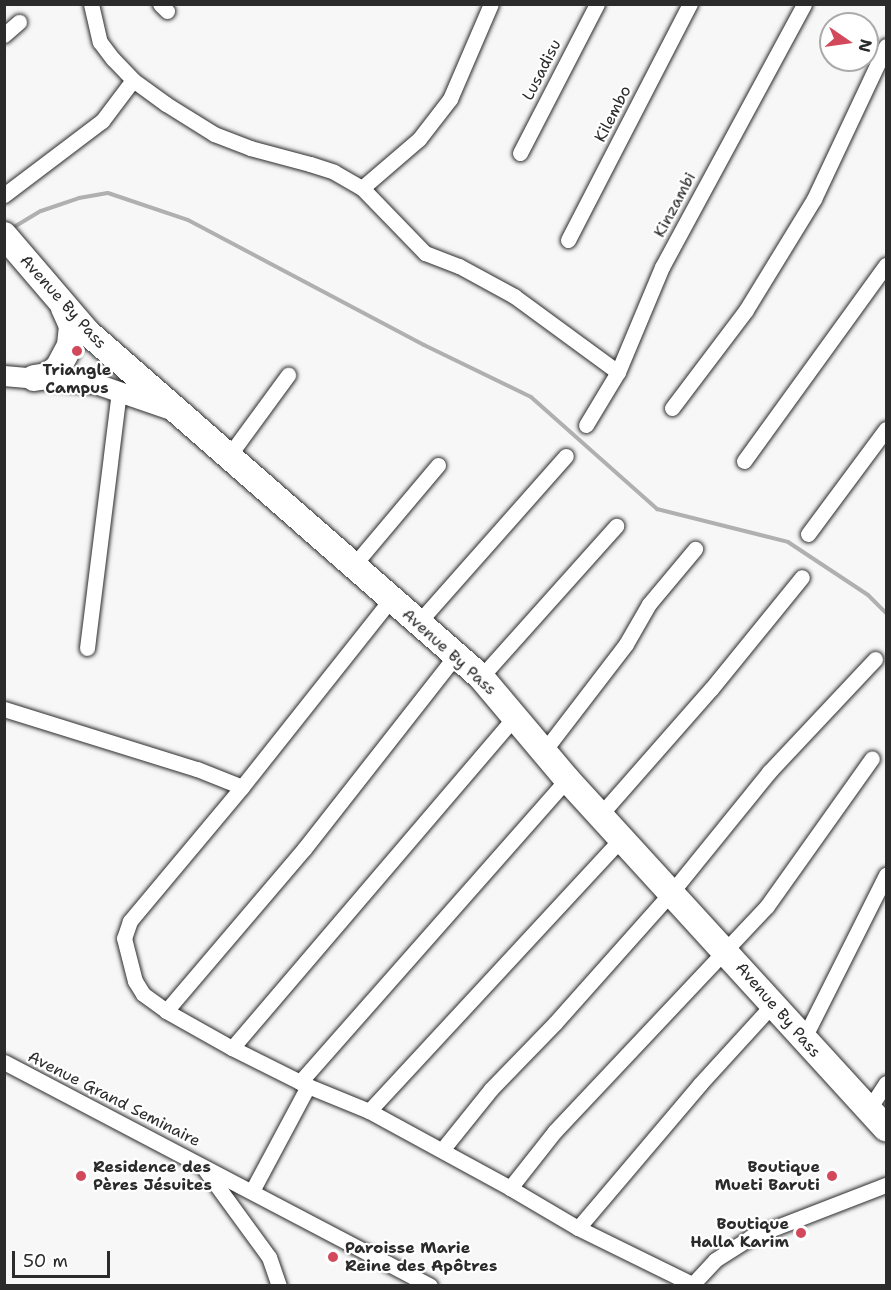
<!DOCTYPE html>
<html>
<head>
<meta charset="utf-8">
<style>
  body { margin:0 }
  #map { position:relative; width:891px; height:1290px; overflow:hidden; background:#f7f7f7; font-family:"Shantell Sans",sans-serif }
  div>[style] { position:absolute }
  .stream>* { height:4px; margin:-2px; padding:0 2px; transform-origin:2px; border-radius:2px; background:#b0b0b0 }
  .roads { filter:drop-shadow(0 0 2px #2b2b2b) drop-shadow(0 0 2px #2b2b2b) }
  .minor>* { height:15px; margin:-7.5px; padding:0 7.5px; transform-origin:7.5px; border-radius:7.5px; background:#fff }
  .tertiary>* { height:20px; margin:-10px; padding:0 10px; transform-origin:10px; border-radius:10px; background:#fff }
  .trunk>* { height:26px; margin:-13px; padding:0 13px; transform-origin:13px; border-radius:13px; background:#fff }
  .dots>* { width:16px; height:16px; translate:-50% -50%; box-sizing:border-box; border:3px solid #fff; border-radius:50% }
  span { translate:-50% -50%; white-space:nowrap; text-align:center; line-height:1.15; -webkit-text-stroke:4.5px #fff; paint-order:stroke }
  .street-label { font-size:16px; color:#2b2b2b }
  .poi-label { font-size:16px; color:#2b2b2b; font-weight:700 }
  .left { translate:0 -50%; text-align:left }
  .right { translate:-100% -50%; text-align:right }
  .frame { position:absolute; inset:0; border:6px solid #2b2b2b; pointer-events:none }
  .north { position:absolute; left:819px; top:12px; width:60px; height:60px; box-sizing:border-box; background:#fff; border:2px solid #aaa; border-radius:50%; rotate:103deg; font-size:16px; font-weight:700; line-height:24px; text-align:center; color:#2b2b2b }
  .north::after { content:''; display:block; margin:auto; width:21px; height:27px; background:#d1495b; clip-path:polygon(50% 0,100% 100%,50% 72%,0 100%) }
  .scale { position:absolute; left:12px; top:1251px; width:98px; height:27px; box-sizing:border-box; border:3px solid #2b2b2b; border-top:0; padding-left:8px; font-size:18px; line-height:21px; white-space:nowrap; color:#2b2b2b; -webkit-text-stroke:4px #fff; paint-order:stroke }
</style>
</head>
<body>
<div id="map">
  <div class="stream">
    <i style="left:14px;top:227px;width:31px;rotate:-31deg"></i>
    <i style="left:41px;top:211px;width:40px;rotate:-18.9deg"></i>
    <i style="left:79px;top:198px;width:29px;rotate:-10deg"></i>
    <i style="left:108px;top:193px;width:84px;rotate:18.6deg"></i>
    <i style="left:188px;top:220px;width:267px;rotate:27.9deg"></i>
    <i style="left:424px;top:345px;width:119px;rotate:25.9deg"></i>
    <i style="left:531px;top:397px;width:169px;rotate:41.6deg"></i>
    <i style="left:657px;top:509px;width:135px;rotate:14.1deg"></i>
    <i style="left:788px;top:542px;width:96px;rotate:33.5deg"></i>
    <i style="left:868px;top:595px;width:25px;rotate:45deg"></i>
  </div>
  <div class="roads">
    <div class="minor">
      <i style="left:91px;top:4px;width:39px;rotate:77deg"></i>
      <i style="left:100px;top:42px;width:21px;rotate:53deg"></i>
      <i style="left:113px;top:59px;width:29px;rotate:46deg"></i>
      <i style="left:133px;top:80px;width:41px;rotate:36deg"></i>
      <i style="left:166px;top:104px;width:57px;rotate:32deg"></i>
      <i style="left:214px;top:134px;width:39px;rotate:21deg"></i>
      <i style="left:250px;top:148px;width:62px;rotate:14.9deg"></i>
      <i style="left:310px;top:164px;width:25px;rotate:18deg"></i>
      <i style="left:334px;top:172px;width:32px;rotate:30deg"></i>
      <i style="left:362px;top:188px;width:91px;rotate:45.9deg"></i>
      <i style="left:425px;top:253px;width:36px;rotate:21deg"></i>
      <i style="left:459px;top:266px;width:63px;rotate:28.6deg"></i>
      <i style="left:514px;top:296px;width:129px;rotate:36.2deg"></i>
      <i style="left:160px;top:4px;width:10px;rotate:45deg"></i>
      <i style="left:4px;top:35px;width:20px;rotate:-41deg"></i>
      <i style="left:520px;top:153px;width:168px;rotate:-62.7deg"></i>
      <i style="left:362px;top:188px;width:75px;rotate:-40.7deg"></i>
      <i style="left:419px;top:139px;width:51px;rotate:-52.2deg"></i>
      <i style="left:450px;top:99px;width:103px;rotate:-66.7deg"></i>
      <i style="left:4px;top:195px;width:123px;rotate:-37.1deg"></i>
      <i style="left:102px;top:121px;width:51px;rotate:-52.9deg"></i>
      <i style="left:568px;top:240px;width:266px;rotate:-62.7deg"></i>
      <i style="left:672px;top:408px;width:123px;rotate:-52.9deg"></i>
      <i style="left:746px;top:310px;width:130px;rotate:-58.5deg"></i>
      <i style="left:814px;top:199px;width:169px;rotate:-64.8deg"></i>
      <i style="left:586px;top:425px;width:62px;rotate:-58.9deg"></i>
      <i style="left:618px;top:372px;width:114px;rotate:-67.3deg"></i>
      <i style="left:662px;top:267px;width:299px;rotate:-61.6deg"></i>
      <i style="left:228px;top:457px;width:102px;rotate:-53.8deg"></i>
      <i style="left:744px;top:461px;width:242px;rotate:-54.1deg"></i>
      <i style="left:808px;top:534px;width:131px;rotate:-53.4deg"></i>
      <i style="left:353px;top:566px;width:132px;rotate:-49.9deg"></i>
      <i style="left:391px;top:599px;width:240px;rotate:128.4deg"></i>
      <i style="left:242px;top:787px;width:175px;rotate:129.9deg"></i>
      <i style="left:130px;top:921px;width:18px;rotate:109deg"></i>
      <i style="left:124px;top:938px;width:44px;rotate:75.7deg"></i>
      <i style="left:135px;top:981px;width:15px;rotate:58deg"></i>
      <i style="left:143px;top:994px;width:29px;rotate:36deg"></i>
      <i style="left:166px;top:1011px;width:76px;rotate:29.3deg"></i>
      <i style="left:232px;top:1048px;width:85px;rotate:26.6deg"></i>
      <i style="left:308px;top:1086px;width:66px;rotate:22.3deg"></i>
      <i style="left:369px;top:1111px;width:161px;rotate:28.6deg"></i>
      <i style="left:510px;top:1188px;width:79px;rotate:30.5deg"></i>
      <i style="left:578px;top:1228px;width:127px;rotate:26.2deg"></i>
      <i style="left:418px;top:623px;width:223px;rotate:-48.5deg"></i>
      <i style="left:87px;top:648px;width:259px;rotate:-82.9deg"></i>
      <i style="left:481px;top:677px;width:203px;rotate:-48.2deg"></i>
      <i style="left:4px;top:709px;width:202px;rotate:17.3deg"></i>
      <i style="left:197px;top:769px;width:48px;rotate:21.8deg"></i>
      <i style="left:544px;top:751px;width:135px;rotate:-52.5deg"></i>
      <i style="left:626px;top:644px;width:46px;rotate:-60.1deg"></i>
      <i style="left:649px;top:604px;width:72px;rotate:-50.1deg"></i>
      <i style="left:601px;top:814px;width:167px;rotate:-48.7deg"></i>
      <i style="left:711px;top:689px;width:144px;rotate:-50.9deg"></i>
      <i style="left:166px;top:1011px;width:213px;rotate:-49.6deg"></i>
      <i style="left:304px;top:849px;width:246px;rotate:-51.9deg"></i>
      <i style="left:803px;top:1040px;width:185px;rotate:-63.3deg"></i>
      <i style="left:232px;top:1048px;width:437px;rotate:-49.5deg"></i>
      <i style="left:4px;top:1062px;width:481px;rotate:27.7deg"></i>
      <i style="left:300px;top:1082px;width:404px;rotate:-48.6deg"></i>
      <i style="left:869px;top:1109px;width:31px;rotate:-57deg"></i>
      <i style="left:369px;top:1111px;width:372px;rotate:-47.2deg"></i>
      <i style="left:442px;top:1150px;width:78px;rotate:-51.2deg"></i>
      <i style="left:491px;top:1089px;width:92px;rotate:-45.9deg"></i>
      <i style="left:555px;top:1023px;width:174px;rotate:-48.3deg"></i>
      <i style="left:671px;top:893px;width:156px;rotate:-51deg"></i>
      <i style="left:769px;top:772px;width:155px;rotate:-46.8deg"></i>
      <i style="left:204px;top:1168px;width:110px;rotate:53.9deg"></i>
      <i style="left:269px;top:1257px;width:31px;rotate:71deg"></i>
      <i style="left:510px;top:1188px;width:73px;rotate:-51.7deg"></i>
      <i style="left:555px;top:1131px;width:309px;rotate:-46.7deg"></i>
      <i style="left:767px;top:906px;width:181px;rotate:-54.6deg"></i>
      <i style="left:252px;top:1191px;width:119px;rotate:-61.9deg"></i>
      <i style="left:578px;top:1228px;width:189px;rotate:-49.7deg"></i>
      <i style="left:700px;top:1084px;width:108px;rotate:-47.6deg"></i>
      <i style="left:691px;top:1286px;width:35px;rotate:-47deg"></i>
      <i style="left:715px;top:1260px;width:43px;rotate:-32.6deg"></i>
      <i style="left:751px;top:1237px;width:145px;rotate:-21.1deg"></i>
    </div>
    <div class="tertiary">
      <i style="left:4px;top:376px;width:92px;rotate:5deg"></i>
      <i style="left:96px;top:384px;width:76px;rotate:19.1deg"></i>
    </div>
    <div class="trunk">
      <i style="left:4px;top:235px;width:128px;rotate:49.4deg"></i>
      <i style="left:87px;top:332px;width:524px;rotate:41.21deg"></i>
      <i style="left:481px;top:677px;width:133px;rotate:49.9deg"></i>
      <i style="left:567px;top:779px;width:473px;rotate:47.6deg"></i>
      <i style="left:34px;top:378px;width:13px;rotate:-9deg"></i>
      <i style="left:47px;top:376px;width:14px;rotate:-36deg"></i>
      <i style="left:58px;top:368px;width:26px;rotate:-62deg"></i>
      <i style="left:70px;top:345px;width:19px;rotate:-84deg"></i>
      <i style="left:72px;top:326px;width:20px;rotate:-114deg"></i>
    </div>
  </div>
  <div class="dots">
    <i style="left:77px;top:351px;background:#d1495b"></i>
    <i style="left:81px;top:1176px;background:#d1495b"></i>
    <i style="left:832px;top:1176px;background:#d1495b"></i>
    <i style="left:801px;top:1233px;background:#d1495b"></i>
    <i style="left:333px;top:1257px;background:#d1495b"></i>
  </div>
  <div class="street-label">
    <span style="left:542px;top:70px;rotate:-63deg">Lusadisu</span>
    <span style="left:613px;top:114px;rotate:-63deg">Kilembo</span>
    <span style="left:675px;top:205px;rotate:-62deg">Kinzambi</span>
    <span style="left:63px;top:302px;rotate:48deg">Avenue By Pass</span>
    <span style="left:449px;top:652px;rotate:42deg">Avenue By Pass</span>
    <span style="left:778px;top:1010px;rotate:49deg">Avenue By Pass</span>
    <span style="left:114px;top:1099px;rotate:27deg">Avenue Grand Seminaire</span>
  </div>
  <div class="poi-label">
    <span style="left:77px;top:379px">Triangle<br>Campus</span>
    <span class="left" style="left:93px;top:1176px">Residence des<br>Pères Jésuites</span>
    <span class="right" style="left:820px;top:1176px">Boutique<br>Mueti Baruti</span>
    <span class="right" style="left:789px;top:1233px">Boutique<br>Halla Karim</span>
    <span class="left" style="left:345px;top:1257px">Paroisse Marie<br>Reine des Apôtres</span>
  </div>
  <div class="frame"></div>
  <div class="north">N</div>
  <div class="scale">50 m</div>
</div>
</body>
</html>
